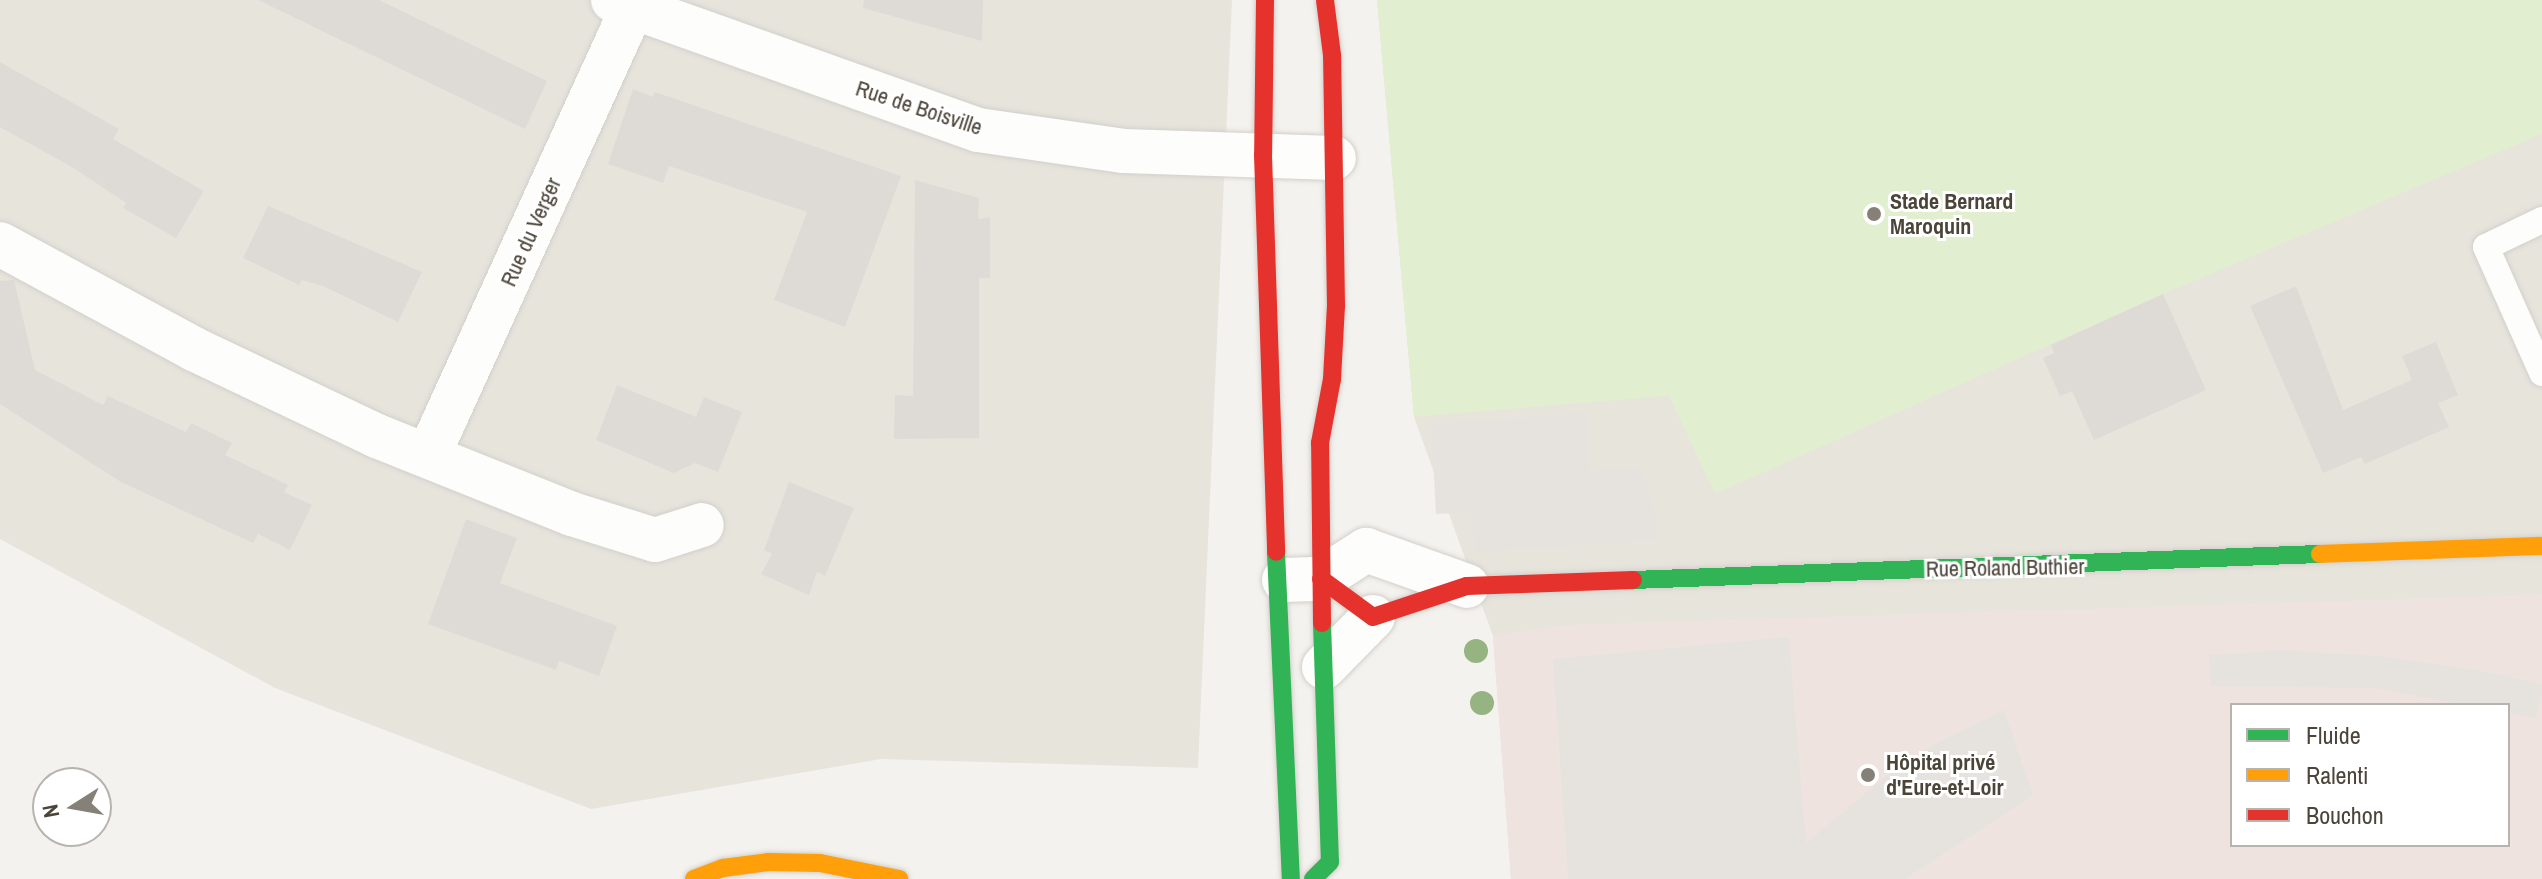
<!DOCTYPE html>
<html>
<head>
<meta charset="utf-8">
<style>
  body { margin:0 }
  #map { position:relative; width:2542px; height:879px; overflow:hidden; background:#f4f2ee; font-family:"Archivo Narrow",sans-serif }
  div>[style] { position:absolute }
  .residential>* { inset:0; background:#e7e4dc }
  .medical>* { inset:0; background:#eee3df }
  .green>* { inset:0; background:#e1eecf }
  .parking>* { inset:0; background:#e6e3df }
  .building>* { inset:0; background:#dedbd6 }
  .roads { filter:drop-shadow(0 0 2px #d2d0cb) drop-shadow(0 0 2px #d2d0cb) }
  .lane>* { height:26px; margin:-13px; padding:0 13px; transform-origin:13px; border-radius:13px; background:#fdfdfc }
  .street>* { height:44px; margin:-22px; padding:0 22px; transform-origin:22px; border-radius:22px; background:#fdfdfc }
  .fast>* { height:18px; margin:-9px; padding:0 9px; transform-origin:9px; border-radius:9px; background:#30b455 }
  .slow>* { height:18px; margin:-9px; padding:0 9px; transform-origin:9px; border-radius:9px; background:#ff9f0a }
  .jam>* { height:18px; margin:-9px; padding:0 9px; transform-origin:9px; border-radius:9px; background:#e5322d }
  .trees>* { width:24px; height:24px; margin:-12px; border-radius:50%; background:#96b382 }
  .dots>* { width:22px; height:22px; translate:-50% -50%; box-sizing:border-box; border:4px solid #fff; border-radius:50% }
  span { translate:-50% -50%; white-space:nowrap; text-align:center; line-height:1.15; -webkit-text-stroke:6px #fff; paint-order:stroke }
  .street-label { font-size:22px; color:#4b4439 }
  .poi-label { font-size:22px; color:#4b4439; font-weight:700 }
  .left { translate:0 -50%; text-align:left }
  .legend { position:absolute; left:2230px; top:703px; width:280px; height:144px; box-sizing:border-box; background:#fff; border:2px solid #b7b4b0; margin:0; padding:10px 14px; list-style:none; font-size:24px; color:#4b4439 }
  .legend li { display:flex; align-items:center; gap:16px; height:40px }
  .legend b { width:40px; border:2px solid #b7b4b0 }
  .north { position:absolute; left:32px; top:767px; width:80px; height:80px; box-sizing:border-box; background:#fff; border:2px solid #b7b4b0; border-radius:50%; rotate:259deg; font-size:22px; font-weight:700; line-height:32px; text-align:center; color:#4b4439 }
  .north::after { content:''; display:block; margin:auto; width:28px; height:36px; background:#868178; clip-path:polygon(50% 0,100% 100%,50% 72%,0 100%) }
</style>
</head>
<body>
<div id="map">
  <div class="residential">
    <i style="clip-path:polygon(0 0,1232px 0,1198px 768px,881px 759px,591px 809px,275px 688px,0 539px)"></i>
    <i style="clip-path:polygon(evenodd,1377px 0,2542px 0,2542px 879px,1511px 879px,1493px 636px,1414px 417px,1377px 0,2232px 705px,2508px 705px,2508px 845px,2232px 845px,2232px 705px)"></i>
  </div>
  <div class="medical">
    <i style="clip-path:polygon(evenodd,2542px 595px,2542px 879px,1511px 879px,1493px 636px,1566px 625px,2542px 595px,2232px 705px,2508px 705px,2508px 845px,2232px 845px,2232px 705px)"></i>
  </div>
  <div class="green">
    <i style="clip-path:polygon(1377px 0,2542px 0,2542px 134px,2163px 294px,1715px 494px,1669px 396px,1414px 417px)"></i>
  </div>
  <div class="parking">
    <i style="clip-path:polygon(1587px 413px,1590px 471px,1641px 467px,1655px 509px,1657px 540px,1474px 552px,1472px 512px,1436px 514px,1431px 424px)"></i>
    <i style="clip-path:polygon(1789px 637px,1806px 843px,1880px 781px,1935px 744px,2004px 710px,2033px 795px,1905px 879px,1568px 879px,1553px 659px)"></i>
    <i style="clip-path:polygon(2281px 650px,2378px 656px,2477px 670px,2542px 684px,2542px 693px,2536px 718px,2508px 713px,2508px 705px,2463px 705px,2375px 688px,2211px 686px,2209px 655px)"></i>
  </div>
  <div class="building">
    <i style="clip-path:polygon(258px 0,379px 0,547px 81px,525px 129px)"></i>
    <i style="clip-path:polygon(864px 0,983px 0,982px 41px,863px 8px)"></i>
    <i style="clip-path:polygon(0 62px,119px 129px,113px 139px,204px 191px,176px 238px,123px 208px,126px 203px,72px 167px,0 127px)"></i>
    <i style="clip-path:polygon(633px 89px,653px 97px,655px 92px,901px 176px,845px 327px,774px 300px,807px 212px,669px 166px,663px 183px,608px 164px)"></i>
    <i style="clip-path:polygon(915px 180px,979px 198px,978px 219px,990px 217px,990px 278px,979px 278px,979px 438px,894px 439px,895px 395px,913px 396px)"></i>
    <i style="clip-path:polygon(268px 206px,422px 272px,398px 322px,323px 286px,302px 280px,299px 285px,243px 258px)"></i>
    <i style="clip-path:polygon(14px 280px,35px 370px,103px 405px,108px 396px,186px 432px,191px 423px,232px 443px,225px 455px,288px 485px,284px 492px,312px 505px,290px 550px,258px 534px,253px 543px,121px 482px,0 404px,0 281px)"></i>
    <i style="clip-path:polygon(2296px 286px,2343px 410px,2412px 380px,2402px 356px,2436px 342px,2458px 395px,2438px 403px,2449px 427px,2365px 464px,2361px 457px,2323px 473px,2250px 306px)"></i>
    <i style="clip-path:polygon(2163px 294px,2206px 390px,2094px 440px,2072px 391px,2060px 396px,2043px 358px,2054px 353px,2051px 345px)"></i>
    <i style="clip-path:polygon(617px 385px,696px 417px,704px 397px,742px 412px,718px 472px,695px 463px,674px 473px,596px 440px)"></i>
    <i style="clip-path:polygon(789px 482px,854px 508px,825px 576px,817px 572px,809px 595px,761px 574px,772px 554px,764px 550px)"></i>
    <i style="clip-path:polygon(466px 519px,517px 538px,500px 583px,617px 626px,599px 676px,559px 661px,556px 670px,428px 624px)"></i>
  </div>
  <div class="roads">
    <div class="lane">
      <i style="left:2542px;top:220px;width:62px;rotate:154.3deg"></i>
      <i style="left:2486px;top:247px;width:138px;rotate:66deg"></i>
    </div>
    <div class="street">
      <i style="left:613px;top:0;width:387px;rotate:19.6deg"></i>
      <i style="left:978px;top:130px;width:148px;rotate:8.2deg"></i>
      <i style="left:1124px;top:151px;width:210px;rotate:1.9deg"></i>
      <i style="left:0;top:244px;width:221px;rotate:28.4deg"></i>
      <i style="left:194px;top:349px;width:203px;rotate:25.4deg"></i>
      <i style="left:377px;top:436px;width:210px;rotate:21.8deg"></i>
      <i style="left:572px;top:514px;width:87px;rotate:17.4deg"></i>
      <i style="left:655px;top:540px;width:49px;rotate:-17.7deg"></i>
      <i style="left:429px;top:454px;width:499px;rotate:-65.5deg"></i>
      <i style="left:1284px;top:580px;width:37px;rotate:-2deg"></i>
      <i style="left:1321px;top:579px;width:54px;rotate:-32.8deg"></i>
      <i style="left:1366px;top:550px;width:107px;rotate:19.6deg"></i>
      <i style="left:1324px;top:667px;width:70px;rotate:-45.6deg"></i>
    </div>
    <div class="fast">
      <i style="left:1276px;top:552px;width:327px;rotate:87.4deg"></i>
      <i style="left:1633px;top:580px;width:687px;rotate:-2.17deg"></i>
      <i style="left:1322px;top:623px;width:239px;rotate:88.1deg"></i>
      <i style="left:1313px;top:879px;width:24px;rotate:-45deg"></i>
    </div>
    <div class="slow">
      <i style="left:2320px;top:554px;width:222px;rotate:-2.1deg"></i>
      <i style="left:694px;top:879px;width:31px;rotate:-21deg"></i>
      <i style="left:723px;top:868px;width:45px;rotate:-7.6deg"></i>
      <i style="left:768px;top:862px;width:52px;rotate:1.1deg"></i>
      <i style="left:820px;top:863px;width:81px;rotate:11.4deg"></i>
    </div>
    <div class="jam">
      <i style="left:1265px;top:0;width:155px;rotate:90.7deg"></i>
      <i style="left:1263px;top:155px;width:397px;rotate:88.1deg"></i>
      <i style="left:1321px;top:579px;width:64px;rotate:36.2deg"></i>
      <i style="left:1373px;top:617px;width:99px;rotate:-18.3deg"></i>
      <i style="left:1467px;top:586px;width:166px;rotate:-2.1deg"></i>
      <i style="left:1322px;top:623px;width:180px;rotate:-90.6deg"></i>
      <i style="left:1320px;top:443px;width:65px;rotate:-79.4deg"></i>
      <i style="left:1332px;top:379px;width:73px;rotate:-86.9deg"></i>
      <i style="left:1336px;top:306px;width:251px;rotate:-90.9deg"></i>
      <i style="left:1332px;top:55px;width:55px;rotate:-97.3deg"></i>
    </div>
  </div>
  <div class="trees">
    <i style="left:1476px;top:651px"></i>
    <i style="left:1482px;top:703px"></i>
  </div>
  <div class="dots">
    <i style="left:1874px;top:214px;background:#868178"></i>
    <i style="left:1868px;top:775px;background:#868178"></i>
  </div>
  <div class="street-label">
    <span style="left:919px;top:108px;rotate:18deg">Rue de Boisville</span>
    <span style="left:531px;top:232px;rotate:-66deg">Rue du Verger</span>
    <span style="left:2005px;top:568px;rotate:-1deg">Rue Roland Buthier</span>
  </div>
  <div class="poi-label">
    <span class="left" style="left:1890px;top:214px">Stade Bernard<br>Maroquin</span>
    <span class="left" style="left:1886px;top:775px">Hôpital privé<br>d'Eure-et-Loir</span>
  </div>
  <ul class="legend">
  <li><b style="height:10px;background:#30b455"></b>Fluide</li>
  <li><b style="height:10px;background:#ff9f0a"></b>Ralenti</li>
  <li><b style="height:10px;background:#e5322d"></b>Bouchon</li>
  </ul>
  <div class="north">N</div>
</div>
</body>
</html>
